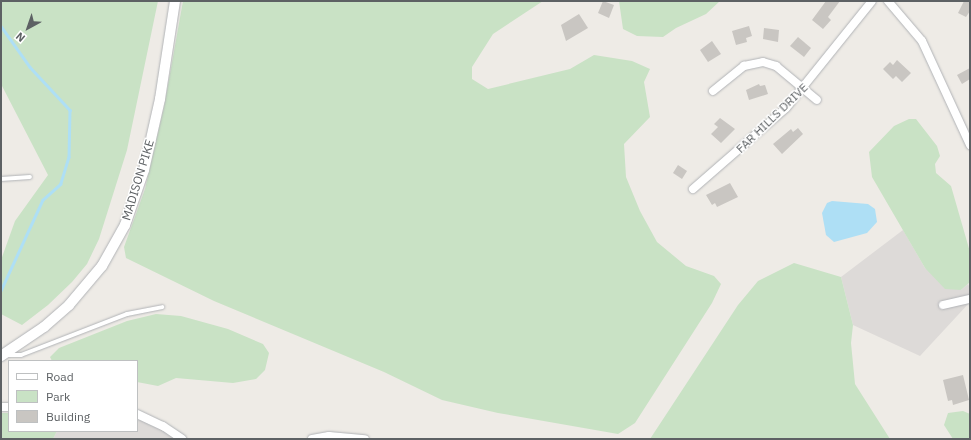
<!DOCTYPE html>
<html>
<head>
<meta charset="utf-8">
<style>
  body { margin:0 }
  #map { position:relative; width:971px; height:440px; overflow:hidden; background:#eeebe6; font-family:"IBM Plex Sans",sans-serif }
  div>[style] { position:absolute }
  .industrial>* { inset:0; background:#dddad8 }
  .green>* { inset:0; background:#c9e2c5 }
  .water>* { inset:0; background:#aedff5 }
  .stream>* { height:2.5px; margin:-1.25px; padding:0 1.25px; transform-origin:1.25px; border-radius:1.25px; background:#aedff5 }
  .building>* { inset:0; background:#c9c6c2 }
  .roads { filter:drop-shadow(0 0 1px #b1b3b6) drop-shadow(0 0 1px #b1b3b6) }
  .service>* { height:4px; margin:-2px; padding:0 2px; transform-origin:2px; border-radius:2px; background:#fff }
  .minor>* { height:8px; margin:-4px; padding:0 4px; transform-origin:4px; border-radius:4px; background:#fff }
  .tertiary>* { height:10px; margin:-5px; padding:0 5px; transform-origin:5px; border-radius:5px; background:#fff }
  span { translate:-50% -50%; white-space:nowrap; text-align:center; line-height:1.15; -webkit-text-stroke:3px #fff; paint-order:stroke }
  .street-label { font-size:12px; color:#5d6164 }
  .frame { position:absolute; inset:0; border:2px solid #5d6164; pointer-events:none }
  .legend { position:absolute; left:8px; top:360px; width:130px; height:72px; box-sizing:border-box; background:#fff; border:1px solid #bec0c1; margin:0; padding:5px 7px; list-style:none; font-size:12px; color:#5d6164 }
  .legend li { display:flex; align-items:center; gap:8px; height:20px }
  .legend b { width:20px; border:1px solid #bec0c1 }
  .north { position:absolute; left:8px; top:8px; width:40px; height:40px; -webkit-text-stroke:3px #fff; paint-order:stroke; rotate:220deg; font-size:11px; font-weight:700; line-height:16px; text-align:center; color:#5d6164 }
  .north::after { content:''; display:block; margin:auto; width:14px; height:18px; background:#5d6164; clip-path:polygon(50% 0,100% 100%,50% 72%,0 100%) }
</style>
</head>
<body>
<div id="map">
  <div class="industrial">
    <i style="clip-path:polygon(903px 230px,925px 268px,961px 290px,968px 284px,970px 288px,970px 302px,920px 356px,853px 325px,841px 277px)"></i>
    <i style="clip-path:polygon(137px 414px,182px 439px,53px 439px,57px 431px,137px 431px)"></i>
  </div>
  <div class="green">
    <i style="clip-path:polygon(1px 1px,158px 1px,127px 150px,99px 239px,87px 264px,72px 282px,48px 305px,22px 325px,1px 314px,1px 260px,15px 221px,48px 175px,1px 84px)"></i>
    <i style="clip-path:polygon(183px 1px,543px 1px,493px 34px,472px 67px,472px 79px,488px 89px,570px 69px,594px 55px,632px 61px,650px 69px,644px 82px,650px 117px,624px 144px,626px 177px,640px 211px,657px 242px,686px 266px,714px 276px,721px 284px,712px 303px,635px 423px,618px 434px,498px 413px,442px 400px,384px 372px,214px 301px,126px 258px,124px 247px,145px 189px,164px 107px)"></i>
    <i style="clip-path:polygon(619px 1px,720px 1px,706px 14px,676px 28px,663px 37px,637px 36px,623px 29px)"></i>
    <i style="clip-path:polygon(909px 119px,916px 119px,937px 146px,940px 156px,935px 164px,936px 173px,951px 186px,970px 252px,970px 282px,961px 290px,945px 289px,925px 268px,872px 177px,869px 152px,894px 126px)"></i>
    <i style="clip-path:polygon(794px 263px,841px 277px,853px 325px,851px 343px,855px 384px,890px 439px,650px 439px,738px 305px,758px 281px)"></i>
    <i style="clip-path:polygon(156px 314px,181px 316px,228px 329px,263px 344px,269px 353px,265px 370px,256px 379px,233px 383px,176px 378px,158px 386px,137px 382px,137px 361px,52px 361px,50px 357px,59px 348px,127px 321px)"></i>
    <i style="clip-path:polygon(963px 411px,970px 414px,970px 439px,953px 439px,944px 425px,948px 413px)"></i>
    <i style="clip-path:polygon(1px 413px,9px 413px,9px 431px,57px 431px,53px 439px,1px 439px)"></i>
  </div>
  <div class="water">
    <i style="clip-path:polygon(832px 201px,868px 204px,875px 209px,877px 222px,867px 233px,834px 242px,826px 235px,822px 213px,827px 203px)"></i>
  </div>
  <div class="stream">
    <i style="left:1px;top:26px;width:50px;rotate:54.7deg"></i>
    <i style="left:30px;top:67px;width:59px;rotate:47.1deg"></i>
    <i style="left:70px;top:110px;width:47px;rotate:91.2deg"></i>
    <i style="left:69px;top:157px;width:28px;rotate:107deg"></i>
    <i style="left:61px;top:184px;width:24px;rotate:138deg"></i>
    <i style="left:43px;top:200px;width:100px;rotate:114.8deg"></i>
  </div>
  <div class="building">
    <i style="clip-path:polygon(603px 1px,614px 5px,609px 18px,598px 13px)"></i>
    <i style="clip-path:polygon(826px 1px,840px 1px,828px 17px,831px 20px,823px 29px,812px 20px)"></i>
    <i style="clip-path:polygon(964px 1px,970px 1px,970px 11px,966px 17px,958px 13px)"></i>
    <i style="clip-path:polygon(579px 14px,588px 28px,566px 41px,561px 25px)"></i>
    <i style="clip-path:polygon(749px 26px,752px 36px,746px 38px,747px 42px,736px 45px,732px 31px)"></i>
    <i style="clip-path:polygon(764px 28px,779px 30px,778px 42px,763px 39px)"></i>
    <i style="clip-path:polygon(798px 37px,811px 48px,804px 57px,790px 46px)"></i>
    <i style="clip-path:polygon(712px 41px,721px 54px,708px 62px,700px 50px)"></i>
    <i style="clip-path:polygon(897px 60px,911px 73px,902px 82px,896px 76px,893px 79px,883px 69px,890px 62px,893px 65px)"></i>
    <i style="clip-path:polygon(970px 68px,970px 79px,962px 84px,957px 75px)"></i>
    <i style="clip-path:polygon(759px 84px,760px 86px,765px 85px,768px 94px,749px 100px,746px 90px)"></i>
    <i style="clip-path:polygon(720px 118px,735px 129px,721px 143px,711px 134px,718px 127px,714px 124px)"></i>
    <i style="clip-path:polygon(798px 128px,803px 134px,782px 154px,773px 144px,791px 129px,793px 132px)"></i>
    <i style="clip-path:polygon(678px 165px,687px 171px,682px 179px,673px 173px)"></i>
    <i style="clip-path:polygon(730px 183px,738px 197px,717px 207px,715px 203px,712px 205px,706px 195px)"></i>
    <i style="clip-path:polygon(963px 375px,969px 400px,953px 405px,952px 400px,948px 401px,943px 380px)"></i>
  </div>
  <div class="roads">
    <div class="service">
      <i style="left:1px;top:179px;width:29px;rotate:-4deg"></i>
      <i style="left:6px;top:355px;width:15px"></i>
      <i style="left:21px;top:355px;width:114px;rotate:-21.1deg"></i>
      <i style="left:127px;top:314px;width:36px;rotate:-11deg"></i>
    </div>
    <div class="minor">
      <i style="left:888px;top:1px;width:52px;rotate:49.6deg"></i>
      <i style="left:922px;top:41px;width:115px;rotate:65.2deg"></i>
      <i style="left:713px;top:91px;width:40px;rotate:-39deg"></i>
      <i style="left:744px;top:66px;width:19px;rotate:-12deg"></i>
      <i style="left:763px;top:62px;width:14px;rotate:17deg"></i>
      <i style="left:776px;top:66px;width:53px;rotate:39.7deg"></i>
      <i style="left:693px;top:189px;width:123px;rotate:-41.1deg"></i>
      <i style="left:786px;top:108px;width:137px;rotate:-51.2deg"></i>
      <i style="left:943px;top:305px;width:28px;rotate:-13deg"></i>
      <i style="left:1px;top:407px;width:8px"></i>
      <i style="left:137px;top:414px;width:29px;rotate:25deg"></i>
      <i style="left:163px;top:426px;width:23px;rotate:34deg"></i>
      <i style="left:312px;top:439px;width:17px;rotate:-10deg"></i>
      <i style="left:329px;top:436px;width:36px;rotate:5deg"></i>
    </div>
    <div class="tertiary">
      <i style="left:1px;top:356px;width:52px;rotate:-34deg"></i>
      <i style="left:44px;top:327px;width:33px;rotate:-41deg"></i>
      <i style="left:69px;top:305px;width:51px;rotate:-49.8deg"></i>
      <i style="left:102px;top:266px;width:47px;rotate:-60.7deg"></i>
      <i style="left:125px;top:225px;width:58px;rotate:-70.9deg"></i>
      <i style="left:144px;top:170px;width:73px;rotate:-77.3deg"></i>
      <i style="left:160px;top:99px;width:99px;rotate:-81.3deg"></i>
    </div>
  </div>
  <div class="street-label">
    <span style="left:772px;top:118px;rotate:-44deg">FAR HILLS DRIVE</span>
    <span style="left:138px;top:180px;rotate:-73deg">MADISON PIKE</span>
  </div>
  <div class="frame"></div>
  <ul class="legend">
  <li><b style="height:5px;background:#fff"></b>Road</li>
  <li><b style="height:11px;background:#c9e2c5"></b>Park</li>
  <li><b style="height:11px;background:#c9c6c2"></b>Building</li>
  </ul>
  <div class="north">N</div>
</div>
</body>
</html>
